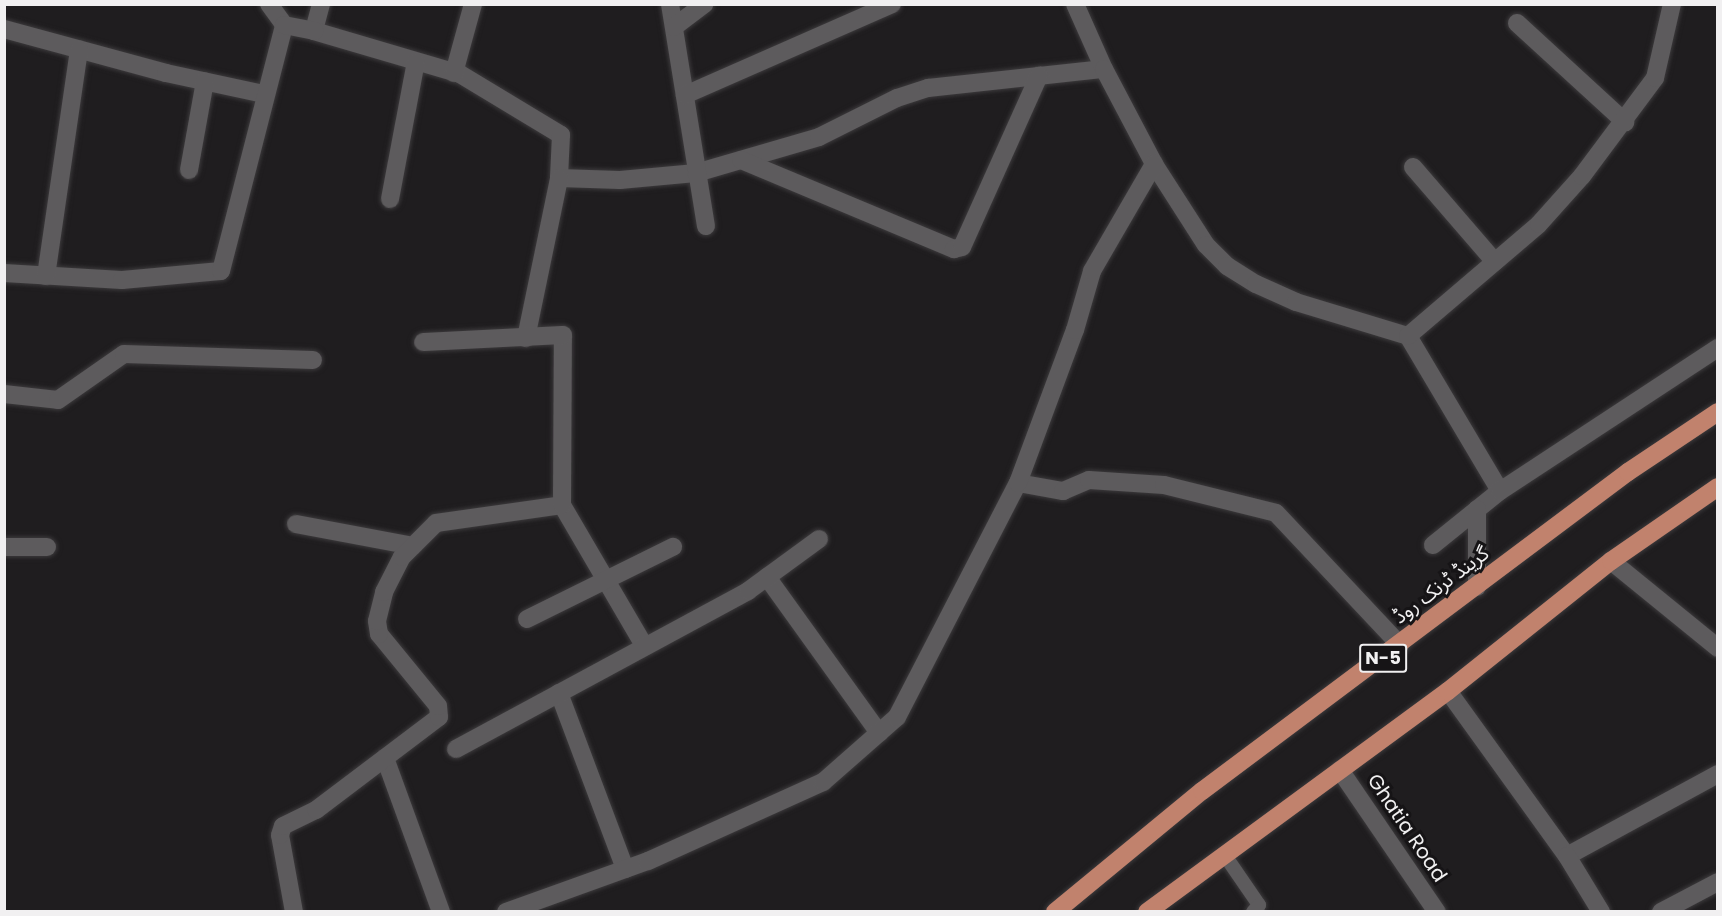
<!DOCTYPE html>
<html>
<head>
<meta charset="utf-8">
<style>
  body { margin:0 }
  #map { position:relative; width:1722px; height:916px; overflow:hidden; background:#1f1d1f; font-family:Poppins,"Noto Sans Arabic",sans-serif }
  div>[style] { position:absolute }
  .roads { filter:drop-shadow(0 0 2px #3c3a3c) drop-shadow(0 0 2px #3c3a3c) }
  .service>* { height:14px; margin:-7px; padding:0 7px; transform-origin:7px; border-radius:7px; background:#5d5b5d }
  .minor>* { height:18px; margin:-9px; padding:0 9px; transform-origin:9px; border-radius:9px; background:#5d5b5d }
  .trunk>* { height:18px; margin:-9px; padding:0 9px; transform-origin:9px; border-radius:9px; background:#c1826d }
  span { translate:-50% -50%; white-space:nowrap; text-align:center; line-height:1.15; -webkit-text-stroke:6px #161416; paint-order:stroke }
  .shield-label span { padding:2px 4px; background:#161416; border:2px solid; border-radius:4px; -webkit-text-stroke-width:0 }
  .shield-label { font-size:18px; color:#f1f0f1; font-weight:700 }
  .street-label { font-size:20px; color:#f1f0f1 }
  .frame { position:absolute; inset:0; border:6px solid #f1f0f1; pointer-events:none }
</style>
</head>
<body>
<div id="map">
  <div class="roads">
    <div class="service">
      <i style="left:1224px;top:854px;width:62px;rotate:55.5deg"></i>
      <i style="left:1259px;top:905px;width:9px;rotate:131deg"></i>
    </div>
    <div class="minor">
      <i style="left:269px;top:4px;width:26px;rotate:54deg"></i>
      <i style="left:321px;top:4px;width:28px;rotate:105deg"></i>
      <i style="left:314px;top:31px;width:152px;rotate:16.4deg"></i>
      <i style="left:460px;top:74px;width:118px;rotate:31.1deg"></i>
      <i style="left:561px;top:135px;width:43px;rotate:92.7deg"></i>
      <i style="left:559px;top:178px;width:61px;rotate:1.9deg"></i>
      <i style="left:620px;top:180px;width:76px;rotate:-5.3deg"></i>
      <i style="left:696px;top:173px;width:128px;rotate:-16.3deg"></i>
      <i style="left:819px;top:137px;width:87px;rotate:-26.6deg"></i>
      <i style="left:897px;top:98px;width:33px;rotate:-18deg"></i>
      <i style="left:928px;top:88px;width:177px;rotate:-6.2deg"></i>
      <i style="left:670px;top:4px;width:225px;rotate:80.8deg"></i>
      <i style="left:1075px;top:4px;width:71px;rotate:66deg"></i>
      <i style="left:1104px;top:69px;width:107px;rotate:62.2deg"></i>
      <i style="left:1154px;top:164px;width:96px;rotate:57.3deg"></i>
      <i style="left:1206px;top:245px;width:30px;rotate:45deg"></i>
      <i style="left:1227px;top:266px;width:34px;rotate:32deg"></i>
      <i style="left:1256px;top:284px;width:44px;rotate:24.2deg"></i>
      <i style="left:1296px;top:302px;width:117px;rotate:16.9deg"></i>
      <i style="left:1408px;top:336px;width:180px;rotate:59.3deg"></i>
      <i style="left:1517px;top:23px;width:147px;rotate:42.5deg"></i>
      <i style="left:674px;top:27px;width:38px;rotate:-37deg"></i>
      <i style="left:4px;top:29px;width:168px;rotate:15.2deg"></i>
      <i style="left:166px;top:73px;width:100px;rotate:12.1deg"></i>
      <i style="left:454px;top:73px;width:72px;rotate:-74.6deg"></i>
      <i style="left:685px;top:95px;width:226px;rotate:-23.7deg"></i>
      <i style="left:741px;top:160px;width:231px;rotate:22.7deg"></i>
      <i style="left:954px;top:249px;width:8px;rotate:-14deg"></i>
      <i style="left:962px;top:247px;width:188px;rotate:-65.8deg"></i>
      <i style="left:1413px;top:167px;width:125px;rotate:49.2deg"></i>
      <i style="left:189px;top:170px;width:90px;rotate:-79.8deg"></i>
      <i style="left:390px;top:199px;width:139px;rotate:-79.3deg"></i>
      <i style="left:4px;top:273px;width:118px;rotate:3.4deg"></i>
      <i style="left:122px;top:280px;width:99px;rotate:-5.2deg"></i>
      <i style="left:221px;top:271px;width:254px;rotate:-75.6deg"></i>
      <i style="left:284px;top:25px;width:31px;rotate:11deg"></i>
      <i style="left:46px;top:276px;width:229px;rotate:-81.7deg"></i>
      <i style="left:1408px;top:336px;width:172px;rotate:-40.5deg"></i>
      <i style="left:1539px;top:224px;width:64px;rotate:-48.1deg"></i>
      <i style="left:1582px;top:176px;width:122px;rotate:-53.3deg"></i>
      <i style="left:1655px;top:78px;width:76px;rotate:-77.1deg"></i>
      <i style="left:526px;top:338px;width:163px;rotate:-78.3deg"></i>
      <i style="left:4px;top:394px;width:54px;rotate:6.3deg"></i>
      <i style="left:58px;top:400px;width:80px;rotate:-34.9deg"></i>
      <i style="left:124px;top:354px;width:189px;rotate:1.8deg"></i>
      <i style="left:1018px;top:483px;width:46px;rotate:10.1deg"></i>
      <i style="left:1063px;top:491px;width:28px;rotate:-23deg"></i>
      <i style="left:1089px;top:480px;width:75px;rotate:3.8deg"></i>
      <i style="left:1164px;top:485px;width:115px;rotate:14deg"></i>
      <i style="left:1276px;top:513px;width:181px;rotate:46.8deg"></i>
      <i style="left:562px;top:505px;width:164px;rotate:59.7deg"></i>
      <i style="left:296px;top:524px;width:119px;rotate:10.6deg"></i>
      <i style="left:1433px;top:545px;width:86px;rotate:-38.9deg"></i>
      <i style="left:1500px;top:491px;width:261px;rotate:-33.3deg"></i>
      <i style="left:4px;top:547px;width:43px"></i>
      <i style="left:1611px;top:561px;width:138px;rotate:39.1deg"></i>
      <i style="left:767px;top:577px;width:192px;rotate:54.3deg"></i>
      <i style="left:1477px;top:587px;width:78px;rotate:-90deg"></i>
      <i style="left:527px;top:619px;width:163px;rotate:-26.3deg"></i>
      <i style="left:1448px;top:691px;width:203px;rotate:54.2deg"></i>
      <i style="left:1567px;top:856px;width:172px;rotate:-28.5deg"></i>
      <i style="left:559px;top:693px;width:188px;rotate:69.4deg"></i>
      <i style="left:456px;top:749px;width:332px;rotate:-28.4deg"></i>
      <i style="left:748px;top:591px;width:88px;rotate:-36.2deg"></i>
      <i style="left:385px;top:758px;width:164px;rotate:70deg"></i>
      <i style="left:1340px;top:770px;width:172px;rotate:55.7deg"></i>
      <i style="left:1567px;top:856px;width:66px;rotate:58.7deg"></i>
      <i style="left:294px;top:912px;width:78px;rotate:-100.3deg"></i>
      <i style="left:280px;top:835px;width:9px;rotate:-72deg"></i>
      <i style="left:283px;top:826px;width:37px;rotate:-26deg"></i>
      <i style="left:316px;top:810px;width:154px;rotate:-37.1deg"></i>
      <i style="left:439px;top:717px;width:11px;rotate:-95deg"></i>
      <i style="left:438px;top:706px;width:93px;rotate:-129.3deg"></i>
      <i style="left:379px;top:634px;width:13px;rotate:-99deg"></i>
      <i style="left:377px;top:621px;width:30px;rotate:-76deg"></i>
      <i style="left:384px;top:592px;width:39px;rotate:-63deg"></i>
      <i style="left:402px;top:557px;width:48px;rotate:-45deg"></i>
      <i style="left:436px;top:523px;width:127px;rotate:-8.1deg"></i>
      <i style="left:562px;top:505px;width:170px;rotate:-89.7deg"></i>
      <i style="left:563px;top:335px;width:140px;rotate:177.1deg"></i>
      <i style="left:506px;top:912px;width:151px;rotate:-19.8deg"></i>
      <i style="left:648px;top:861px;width:192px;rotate:-24.3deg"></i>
      <i style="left:823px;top:782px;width:98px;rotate:-41.3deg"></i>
      <i style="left:897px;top:717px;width:263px;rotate:-62.7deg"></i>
      <i style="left:1018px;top:483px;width:163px;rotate:-69.6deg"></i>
      <i style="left:1075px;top:330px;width:61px;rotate:-73.9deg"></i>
      <i style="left:1092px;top:271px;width:124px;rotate:-59.9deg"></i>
      <i style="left:1661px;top:912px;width:64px;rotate:-27.8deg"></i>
    </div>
    <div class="trunk">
      <i style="left:1055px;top:912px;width:190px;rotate:-39.5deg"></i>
      <i style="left:1202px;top:791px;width:532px;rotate:-36.83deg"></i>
      <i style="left:1628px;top:472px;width:108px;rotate:-33.7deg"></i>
      <i style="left:1147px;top:912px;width:373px;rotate:-36.3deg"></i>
      <i style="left:1448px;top:691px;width:208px;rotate:-38.6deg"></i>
      <i style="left:1611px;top:561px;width:130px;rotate:-34.7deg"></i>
    </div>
  </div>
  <div class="shield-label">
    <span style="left:1383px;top:658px">N-5</span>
  </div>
  <div class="street-label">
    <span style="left:1441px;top:585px;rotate:-37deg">گرینڈ ٹرنک روڈ</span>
    <span style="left:1407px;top:828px;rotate:56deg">Ghatia Road</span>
  </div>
  <div class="frame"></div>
</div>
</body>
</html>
